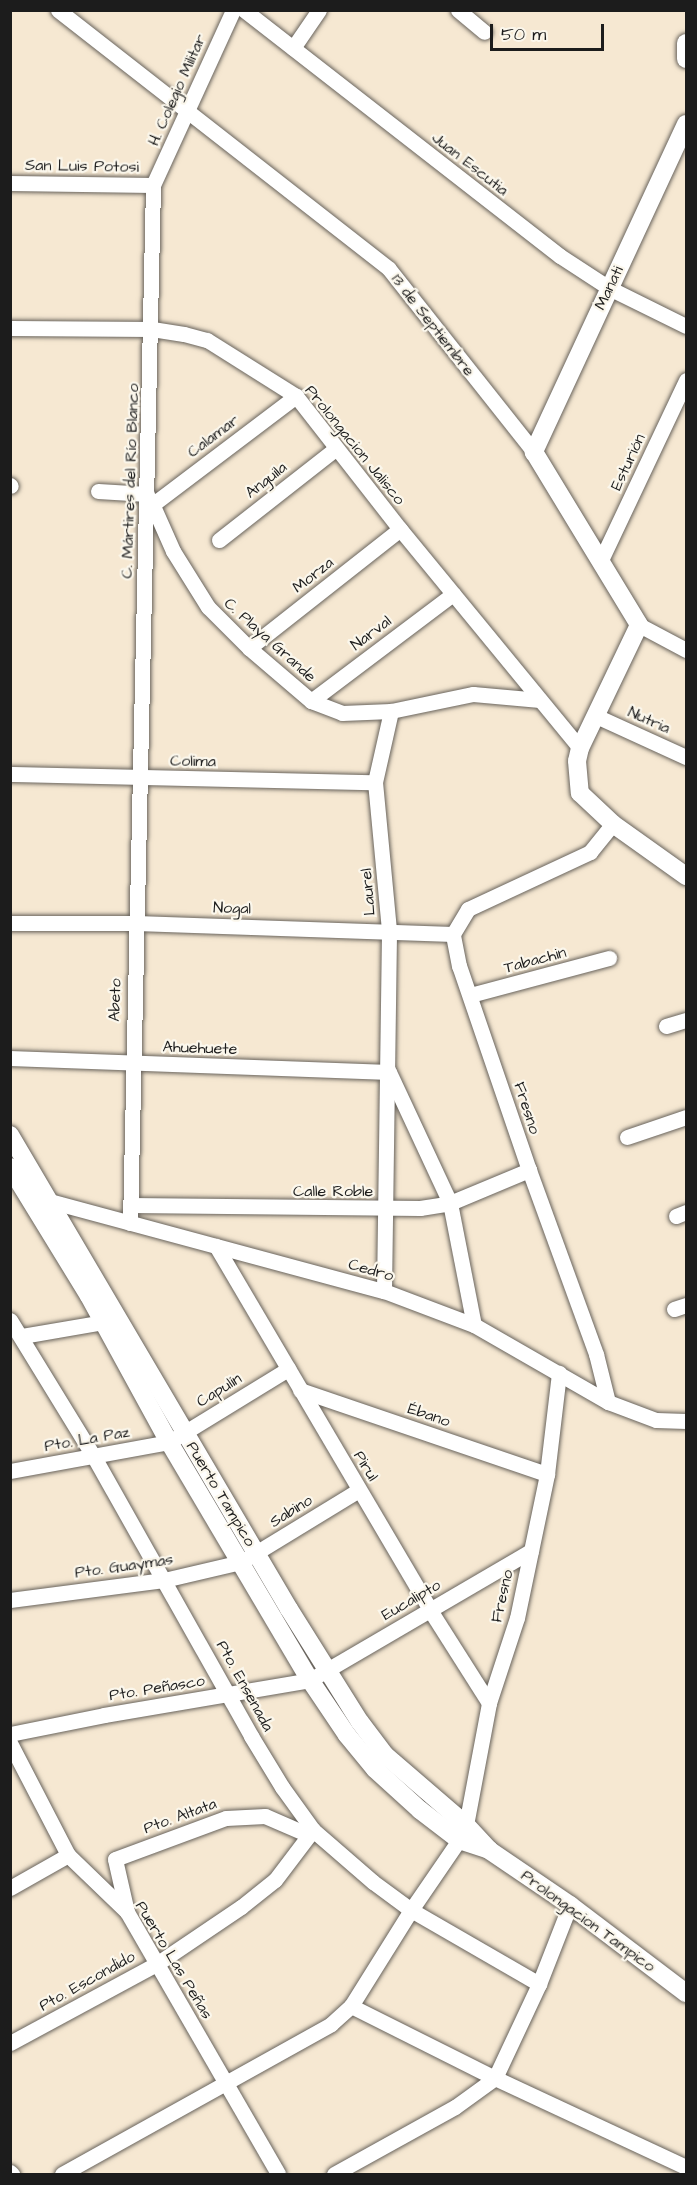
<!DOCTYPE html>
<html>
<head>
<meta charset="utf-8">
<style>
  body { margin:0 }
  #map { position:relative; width:697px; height:2185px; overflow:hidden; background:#f6e8d2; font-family:"Architects Daughter",sans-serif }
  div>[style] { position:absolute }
  .roads { filter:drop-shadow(0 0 2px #68635c) drop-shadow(0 0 2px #68635c) }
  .minor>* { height:15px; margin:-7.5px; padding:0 7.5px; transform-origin:7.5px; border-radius:7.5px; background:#fff }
  .tertiary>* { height:18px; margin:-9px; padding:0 9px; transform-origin:9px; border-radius:9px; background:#fff }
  span { translate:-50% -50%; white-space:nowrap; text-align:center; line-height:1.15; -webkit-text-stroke:4.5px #fbf7ec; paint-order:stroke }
  .street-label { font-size:16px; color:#1c1c1c }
  .frame { position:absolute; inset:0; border:12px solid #1c1c1c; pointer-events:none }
  .scale { position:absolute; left:490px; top:24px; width:114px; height:27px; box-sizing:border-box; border:3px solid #1c1c1c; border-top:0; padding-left:8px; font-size:18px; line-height:21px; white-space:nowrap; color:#1c1c1c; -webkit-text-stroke:4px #fbf7ec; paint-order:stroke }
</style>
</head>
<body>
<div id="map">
  <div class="roads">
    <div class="minor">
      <i style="left:58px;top:10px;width:420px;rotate:38deg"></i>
      <i style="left:389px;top:269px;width:233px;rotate:51.6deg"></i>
      <i style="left:244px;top:10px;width:400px;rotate:37.9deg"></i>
      <i style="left:560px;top:256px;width:59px;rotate:33.1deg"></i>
      <i style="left:609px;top:288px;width:86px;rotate:26.3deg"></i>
      <i style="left:458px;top:10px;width:34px;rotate:40deg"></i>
      <i style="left:293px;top:48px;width:46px;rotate:-55.6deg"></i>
      <i style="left:10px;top:183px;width:143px;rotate:0.8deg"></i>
      <i style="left:10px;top:328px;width:142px;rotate:0.4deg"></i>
      <i style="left:152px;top:329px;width:32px;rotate:9deg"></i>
      <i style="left:184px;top:334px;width:24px;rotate:15deg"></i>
      <i style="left:207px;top:340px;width:105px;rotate:32.2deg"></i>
      <i style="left:296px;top:396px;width:169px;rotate:52deg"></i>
      <i style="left:400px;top:529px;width:283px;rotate:50.6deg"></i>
      <i style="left:10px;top:485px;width:1px;rotate:45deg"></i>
      <i style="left:98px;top:491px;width:49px;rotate:3.5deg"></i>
      <i style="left:150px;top:499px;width:57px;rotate:66.1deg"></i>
      <i style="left:173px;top:551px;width:66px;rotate:58deg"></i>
      <i style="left:208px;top:607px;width:58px;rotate:45deg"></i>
      <i style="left:249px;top:648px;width:82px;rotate:40.5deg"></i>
      <i style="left:311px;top:701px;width:33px;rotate:21deg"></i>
      <i style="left:342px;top:713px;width:49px;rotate:-2.3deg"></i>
      <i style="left:391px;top:711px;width:84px;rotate:-11.7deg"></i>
      <i style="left:473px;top:694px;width:67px;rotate:5.1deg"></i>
      <i style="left:152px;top:505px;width:181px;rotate:-37.1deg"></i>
      <i style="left:219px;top:540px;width:147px;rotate:-38.1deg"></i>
      <i style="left:601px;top:560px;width:199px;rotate:-64.7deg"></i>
      <i style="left:639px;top:625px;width:53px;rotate:28deg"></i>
      <i style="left:249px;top:648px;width:192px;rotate:-38.2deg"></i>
      <i style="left:311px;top:701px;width:178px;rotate:-37deg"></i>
      <i style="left:596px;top:716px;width:99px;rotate:24.5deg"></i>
      <i style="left:10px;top:774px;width:365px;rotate:1.3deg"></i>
      <i style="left:10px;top:923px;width:126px"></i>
      <i style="left:136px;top:923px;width:317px;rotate:2deg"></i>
      <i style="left:470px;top:995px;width:144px;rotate:-14.9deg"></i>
      <i style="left:666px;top:1026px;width:21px;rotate:-17deg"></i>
      <i style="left:10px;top:1058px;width:379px;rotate:2.1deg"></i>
      <i style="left:389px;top:1072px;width:145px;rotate:65deg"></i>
      <i style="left:450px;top:1203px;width:124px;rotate:78.9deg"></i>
      <i style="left:627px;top:1137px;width:62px;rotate:-18.7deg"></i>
      <i style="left:42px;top:1199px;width:354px;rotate:15.1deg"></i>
      <i style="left:384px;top:1291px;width:96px;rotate:20.7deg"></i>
      <i style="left:474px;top:1325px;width:155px;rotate:29.9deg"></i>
      <i style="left:608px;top:1402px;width:51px;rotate:20.6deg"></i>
      <i style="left:656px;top:1420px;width:30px;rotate:2deg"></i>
      <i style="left:130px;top:1205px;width:290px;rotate:0.6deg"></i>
      <i style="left:420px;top:1208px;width:30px;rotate:-9deg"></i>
      <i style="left:450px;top:1203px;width:86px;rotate:-22.7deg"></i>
      <i style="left:676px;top:1216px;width:11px;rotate:-22deg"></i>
      <i style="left:130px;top:1223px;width:1038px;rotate:-88.73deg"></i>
      <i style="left:153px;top:185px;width:192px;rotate:-65.4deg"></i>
      <i style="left:216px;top:1246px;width:422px;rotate:59.5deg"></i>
      <i style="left:430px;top:1610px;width:110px;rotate:57.6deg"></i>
      <i style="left:384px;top:1291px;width:361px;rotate:-89.2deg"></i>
      <i style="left:389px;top:930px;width:149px;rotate:-95.4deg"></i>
      <i style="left:375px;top:782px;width:73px;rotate:-77.3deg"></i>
      <i style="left:674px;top:1309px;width:13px;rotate:-18deg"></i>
      <i style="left:10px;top:1320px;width:161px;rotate:58.5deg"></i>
      <i style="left:94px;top:1457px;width:320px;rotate:60.6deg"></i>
      <i style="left:251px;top:1736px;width:60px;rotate:58.7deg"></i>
      <i style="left:282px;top:1787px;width:53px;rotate:54.2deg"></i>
      <i style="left:313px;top:1830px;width:79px;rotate:40.9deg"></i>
      <i style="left:373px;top:1882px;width:47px;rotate:36.4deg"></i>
      <i style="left:411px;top:1910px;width:148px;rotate:30deg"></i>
      <i style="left:22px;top:1336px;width:82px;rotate:-9.8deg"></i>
      <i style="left:300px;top:1390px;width:261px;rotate:18.8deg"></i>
      <i style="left:608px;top:1402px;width:49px;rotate:-104deg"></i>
      <i style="left:596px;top:1354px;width:196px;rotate:-110deg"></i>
      <i style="left:529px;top:1170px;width:216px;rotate:-108.9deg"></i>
      <i style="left:459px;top:966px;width:33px;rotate:-101deg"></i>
      <i style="left:453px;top:934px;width:29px;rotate:-59deg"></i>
      <i style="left:468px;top:909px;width:135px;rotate:-25deg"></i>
      <i style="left:590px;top:852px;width:36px;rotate:-51deg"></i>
      <i style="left:10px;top:1471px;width:162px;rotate:-10.3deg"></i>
      <i style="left:169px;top:1442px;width:140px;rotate:-31.5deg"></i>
      <i style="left:10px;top:1600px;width:155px;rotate:-7.4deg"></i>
      <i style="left:164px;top:1580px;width:79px;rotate:-13.2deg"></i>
      <i style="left:241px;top:1562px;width:138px;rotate:-31.4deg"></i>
      <i style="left:10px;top:1734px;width:96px;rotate:-11.4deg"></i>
      <i style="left:104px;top:1715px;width:209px;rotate:-9.6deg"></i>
      <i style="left:310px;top:1680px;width:256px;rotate:-30.3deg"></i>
      <i style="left:10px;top:1743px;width:126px;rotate:62.6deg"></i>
      <i style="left:68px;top:1855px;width:82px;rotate:44deg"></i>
      <i style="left:127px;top:1912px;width:302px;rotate:60deg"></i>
      <i style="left:10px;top:1888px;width:67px;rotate:-29.6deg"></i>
      <i style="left:127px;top:1912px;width:54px;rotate:-102.8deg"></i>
      <i style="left:115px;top:1859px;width:118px;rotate:-20.3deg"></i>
      <i style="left:226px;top:1818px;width:39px;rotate:-3deg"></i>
      <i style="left:265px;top:1816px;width:48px;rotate:23.4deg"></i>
      <i style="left:351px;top:2006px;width:161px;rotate:26.6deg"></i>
      <i style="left:495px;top:2078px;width:211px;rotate:25deg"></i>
      <i style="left:10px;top:2043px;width:168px;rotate:-28.4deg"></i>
      <i style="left:158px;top:1963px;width:100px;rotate:-34deg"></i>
      <i style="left:241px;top:1907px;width:43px;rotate:-38.5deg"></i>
      <i style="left:275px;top:1880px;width:63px;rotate:-52.8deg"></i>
      <i style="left:10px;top:2172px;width:3px;rotate:45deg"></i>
      <i style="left:62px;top:2174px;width:308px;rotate:-29.1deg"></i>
      <i style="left:331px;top:2024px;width:27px;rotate:-42deg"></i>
      <i style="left:351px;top:2006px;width:113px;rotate:-58deg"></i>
      <i style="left:411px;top:1910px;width:85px;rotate:-55.6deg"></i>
      <i style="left:459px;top:1840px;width:17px;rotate:-65deg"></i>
      <i style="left:466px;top:1825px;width:124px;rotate:-79.3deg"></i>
      <i style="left:489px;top:1703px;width:89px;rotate:-71.8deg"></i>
      <i style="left:517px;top:1618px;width:147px;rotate:-78.2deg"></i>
      <i style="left:547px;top:1474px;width:102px;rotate:-83.2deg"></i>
      <i style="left:334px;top:2174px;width:138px;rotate:-29deg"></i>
      <i style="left:455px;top:2107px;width:49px;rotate:-35.9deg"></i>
      <i style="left:495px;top:2078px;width:104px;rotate:-64.9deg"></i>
      <i style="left:539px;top:1984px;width:85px;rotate:-68.6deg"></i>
    </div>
    <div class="tertiary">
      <i style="left:686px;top:43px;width:16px;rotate:90deg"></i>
      <i style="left:686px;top:124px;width:362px;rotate:114.9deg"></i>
      <i style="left:534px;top:452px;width:202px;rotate:58.7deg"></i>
      <i style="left:639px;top:625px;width:136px;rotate:115.6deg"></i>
      <i style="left:580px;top:748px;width:13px;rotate:103deg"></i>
      <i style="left:577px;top:761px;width:32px;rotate:85deg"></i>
      <i style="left:580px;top:793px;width:45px;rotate:43.2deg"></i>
      <i style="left:613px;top:824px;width:90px;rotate:35.5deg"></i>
      <i style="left:10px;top:1135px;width:550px;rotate:59.52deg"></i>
      <i style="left:289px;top:1609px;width:133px;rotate:57.9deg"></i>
      <i style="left:360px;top:1722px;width:41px;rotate:52.9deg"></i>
      <i style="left:385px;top:1755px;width:107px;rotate:40.8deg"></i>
      <i style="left:466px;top:1825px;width:33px;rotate:47deg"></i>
      <i style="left:10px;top:1167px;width:151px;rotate:58.5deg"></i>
      <i style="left:89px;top:1296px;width:166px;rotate:61.3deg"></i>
      <i style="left:169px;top:1442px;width:277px;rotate:59.4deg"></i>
      <i style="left:310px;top:1680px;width:66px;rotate:56.1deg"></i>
      <i style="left:347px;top:1735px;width:44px;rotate:50.5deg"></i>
      <i style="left:375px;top:1769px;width:61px;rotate:42.3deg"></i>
      <i style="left:420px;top:1810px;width:49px;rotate:37.6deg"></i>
      <i style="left:459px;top:1840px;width:32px;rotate:18deg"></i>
      <i style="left:489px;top:1850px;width:98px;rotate:34.2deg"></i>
      <i style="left:570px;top:1905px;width:146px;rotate:37.2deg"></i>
    </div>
  </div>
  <div class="street-label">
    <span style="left:177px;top:90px;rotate:-66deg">H. Colegio Militar</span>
    <span style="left:470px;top:164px;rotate:38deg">Juan Escutia</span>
    <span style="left:82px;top:166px;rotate:1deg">San Luis Potosi</span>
    <span style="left:609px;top:288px;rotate:-65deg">Manati</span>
    <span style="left:433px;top:325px;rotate:52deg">13 de Septiembre</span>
    <span style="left:213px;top:436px;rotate:-37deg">Calamar</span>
    <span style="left:355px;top:445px;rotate:51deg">Prolongacion Jalisco</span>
    <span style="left:628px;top:462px;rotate:-65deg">Esturión</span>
    <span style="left:266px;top:480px;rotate:-38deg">Anguila</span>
    <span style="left:130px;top:481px;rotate:-88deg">C. Mártires del Río Blanco</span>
    <span style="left:313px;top:575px;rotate:-38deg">Morza</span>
    <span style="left:371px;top:633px;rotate:-37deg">Narval</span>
    <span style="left:270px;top:640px;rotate:42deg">C. Playa Grande</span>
    <span style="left:649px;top:720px;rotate:24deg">Nutria</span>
    <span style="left:193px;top:761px;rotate:1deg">Colima</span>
    <span style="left:368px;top:892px;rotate:-95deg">Laurel</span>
    <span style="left:232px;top:908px;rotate:2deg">Nogal</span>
    <span style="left:535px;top:960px;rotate:-15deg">Tabachin</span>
    <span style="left:115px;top:1000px;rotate:-88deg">Abeto</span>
    <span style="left:200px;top:1048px;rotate:2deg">Ahuehuete</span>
    <span style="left:527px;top:1108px;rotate:72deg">Fresno</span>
    <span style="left:333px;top:1191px">Calle Roble</span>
    <span style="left:371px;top:1270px;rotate:16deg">Cedro</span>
    <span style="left:219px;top:1390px;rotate:-32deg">Capulín</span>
    <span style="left:429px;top:1415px;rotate:19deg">Ébano</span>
    <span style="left:87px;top:1439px;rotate:-10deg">Pto. La Paz</span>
    <span style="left:366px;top:1466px;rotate:59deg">Pirul</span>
    <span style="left:221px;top:1494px;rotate:59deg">Puerto Tampico</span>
    <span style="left:291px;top:1511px;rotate:-32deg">Sabino</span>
    <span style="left:124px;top:1566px;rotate:-8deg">Pto. Guaymas</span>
    <span style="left:502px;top:1596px;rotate:-77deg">Fresno</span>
    <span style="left:411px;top:1600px;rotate:-30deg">Eucalipto</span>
    <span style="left:245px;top:1686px;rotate:61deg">Pto. Ensenada</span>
    <span style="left:157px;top:1688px;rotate:-9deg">Pto. Peñasco</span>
    <span style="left:180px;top:1816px;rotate:-20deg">Pto. Altata</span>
    <span style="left:588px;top:1921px;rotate:36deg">Prolongacion Tampico</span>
    <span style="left:174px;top:1960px;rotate:59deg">Puerto Las Peñas</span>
    <span style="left:87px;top:1981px;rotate:-29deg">Pto. Escondido</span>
  </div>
  <div class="frame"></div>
  <div class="scale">50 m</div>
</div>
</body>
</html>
